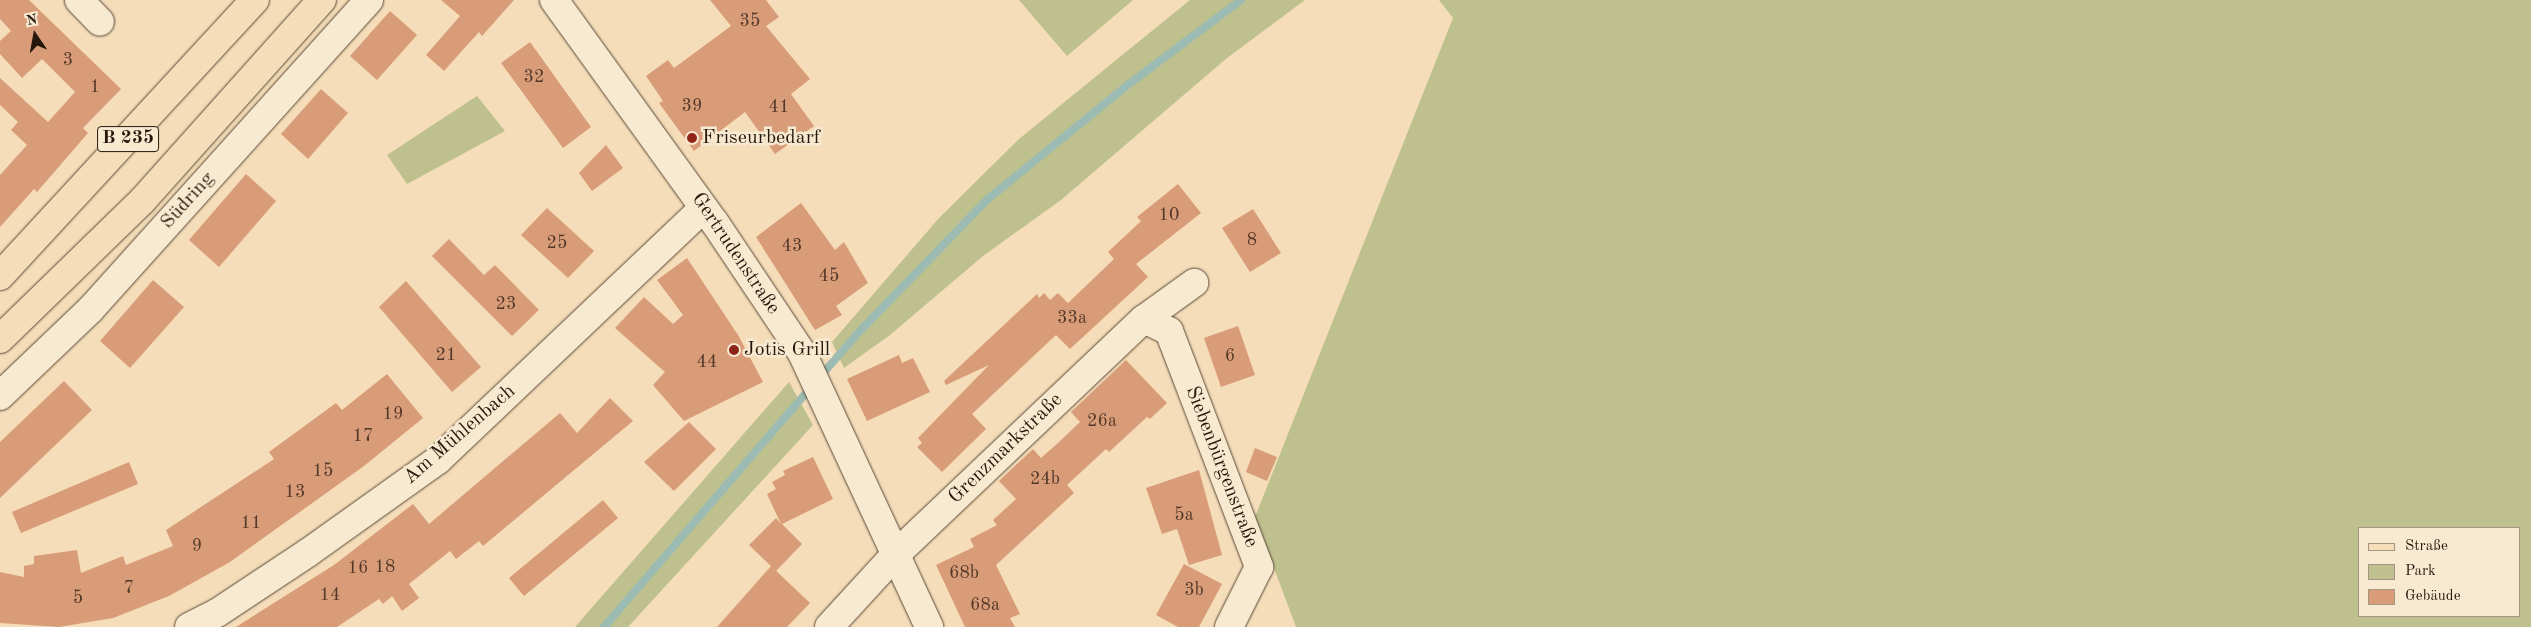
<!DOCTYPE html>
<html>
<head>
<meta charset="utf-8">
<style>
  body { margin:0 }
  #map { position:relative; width:2531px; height:627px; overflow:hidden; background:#f4ddb8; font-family:"Old Standard TT",serif }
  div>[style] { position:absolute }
  .green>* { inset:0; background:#bec08d }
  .stream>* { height:8px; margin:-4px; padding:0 4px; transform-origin:4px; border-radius:4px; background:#9cbbb2 }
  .building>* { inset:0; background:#d99c78 }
  .roads { filter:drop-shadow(0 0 1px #5a4838) drop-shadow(0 0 1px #5a4838) }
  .minor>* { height:28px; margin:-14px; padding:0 14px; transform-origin:14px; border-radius:14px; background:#f8e9d1 }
  .primary>* { height:28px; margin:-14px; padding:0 14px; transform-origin:14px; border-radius:14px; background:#f4ddb8 }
  .dots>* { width:14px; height:14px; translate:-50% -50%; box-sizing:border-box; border:2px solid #f8e9d1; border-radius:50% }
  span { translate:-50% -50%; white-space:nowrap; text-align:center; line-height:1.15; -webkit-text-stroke:5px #f8e9d1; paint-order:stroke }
  .number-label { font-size:18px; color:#533828 }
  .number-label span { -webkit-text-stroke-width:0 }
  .shield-label span { padding:1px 4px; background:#f8e9d1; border:1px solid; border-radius:4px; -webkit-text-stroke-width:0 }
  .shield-label { font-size:19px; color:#26170d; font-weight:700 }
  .poi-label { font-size:20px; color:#26170d }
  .left { translate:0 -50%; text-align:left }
  .street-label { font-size:20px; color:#26170d }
  .legend { position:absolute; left:2358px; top:527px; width:162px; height:90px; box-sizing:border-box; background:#f8e9d1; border:1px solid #a49583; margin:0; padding:6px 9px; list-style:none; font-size:15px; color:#26170d }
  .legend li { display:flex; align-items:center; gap:10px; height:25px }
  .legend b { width:25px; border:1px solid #a49583 }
  .north { position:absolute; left:10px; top:10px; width:50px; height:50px; -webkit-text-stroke:4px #f8e9d1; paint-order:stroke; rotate:348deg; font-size:14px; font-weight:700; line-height:20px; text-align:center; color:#26170d }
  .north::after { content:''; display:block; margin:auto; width:18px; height:22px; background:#26170d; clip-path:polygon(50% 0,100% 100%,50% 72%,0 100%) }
</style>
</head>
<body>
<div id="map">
  <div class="green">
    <i style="clip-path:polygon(1019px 0,1133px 0,1067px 56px)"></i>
    <i style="clip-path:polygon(1190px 0,1305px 0,1227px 58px,1061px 200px,983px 256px,890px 335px,844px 368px,832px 342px,939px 218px,1019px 139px)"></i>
    <i style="clip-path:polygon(evenodd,1439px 0,2531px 0,2531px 627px,1296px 627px,1255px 517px,1453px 18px,1439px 0,2360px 528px,2520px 528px,2520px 616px,2360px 616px,2360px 528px)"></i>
    <i style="clip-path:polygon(477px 96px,505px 131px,407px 184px,387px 155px)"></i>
    <i style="clip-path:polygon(789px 382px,813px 425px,628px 627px,575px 627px)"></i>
  </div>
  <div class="stream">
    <i style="left:819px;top:378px;width:61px;rotate:-49deg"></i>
    <i style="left:859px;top:332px;width:185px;rotate:-45.9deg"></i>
    <i style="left:988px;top:199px;width:182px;rotate:-39.2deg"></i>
    <i style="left:1129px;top:84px;width:140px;rotate:-36.9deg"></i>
    <i style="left:604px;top:627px;width:318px;rotate:-49.2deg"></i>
  </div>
  <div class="building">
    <i style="clip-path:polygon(0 0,29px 0,121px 89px,83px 128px,88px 133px,37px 192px,34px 189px,0 227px,0 175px,27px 145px,11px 130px,18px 122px,0 105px,0 78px,48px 122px,75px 92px,42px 59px,22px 78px,0 54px,0 41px,11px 31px,0 19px)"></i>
    <i style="clip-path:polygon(441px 0,514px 0,482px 36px,479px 32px,444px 71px,426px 55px,460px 16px)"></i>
    <i style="clip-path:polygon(710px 0,766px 0,779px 17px,766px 26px,810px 79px,791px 94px,814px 126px,775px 154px,745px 112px,694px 151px,659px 103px,663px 101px,646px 76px,668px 60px,674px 68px,731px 26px)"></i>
    <i style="clip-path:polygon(390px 11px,417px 35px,377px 80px,350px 56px)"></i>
    <i style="clip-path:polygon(530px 42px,591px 127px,563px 148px,501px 63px)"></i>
    <i style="clip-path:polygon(321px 89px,348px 113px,308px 159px,281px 134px)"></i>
    <i style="clip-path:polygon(606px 145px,623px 168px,592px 191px,579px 173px)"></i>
    <i style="clip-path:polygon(246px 174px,276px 201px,219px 267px,189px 240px)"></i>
    <i style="clip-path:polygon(1178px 184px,1201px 213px,1136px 264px,1148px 277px,1070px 349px,1056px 335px,972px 414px,986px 429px,942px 472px,917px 447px,922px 443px,918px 438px,989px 365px,946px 385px,944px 381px,1037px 294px,1039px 298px,1044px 293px,1050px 300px,1058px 293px,1068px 303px,1114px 259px,1108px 252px,1141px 221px,1137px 217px)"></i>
    <i style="clip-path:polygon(801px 203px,835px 250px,844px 242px,868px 283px,836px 306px,842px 315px,815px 330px,756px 237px)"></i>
    <i style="clip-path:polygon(547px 208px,594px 251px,568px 278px,521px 235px)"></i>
    <i style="clip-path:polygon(1253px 209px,1281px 253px,1250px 272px,1222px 228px)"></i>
    <i style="clip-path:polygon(449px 239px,484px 275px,495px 265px,539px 310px,512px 336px,432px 256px)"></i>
    <i style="clip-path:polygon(687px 258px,738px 335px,763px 382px,684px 421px,653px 385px,665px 372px,615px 328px,644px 297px,673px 324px,683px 315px,657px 280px)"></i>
    <i style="clip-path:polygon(153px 280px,184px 307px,130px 368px,100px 341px)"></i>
    <i style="clip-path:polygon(406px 281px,481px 367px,452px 392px,379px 307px)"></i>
    <i style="clip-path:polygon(1238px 326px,1255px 375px,1221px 387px,1204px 338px)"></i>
    <i style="clip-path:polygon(899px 355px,902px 363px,913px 358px,930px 392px,867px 421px,847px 379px)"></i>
    <i style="clip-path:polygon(1126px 360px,1167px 403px,1150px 419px,1147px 417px,1109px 452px,1106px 449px,1067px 485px,1074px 493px,996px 565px,1020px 614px,1010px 618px,1015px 627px,965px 627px,936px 565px,974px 547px,970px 539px,997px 525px,993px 520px,1016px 499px,999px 481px,1033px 449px,1041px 458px,1059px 442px,1080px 422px,1071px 412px)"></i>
    <i style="clip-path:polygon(387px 374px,423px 418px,364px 466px,230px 562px,169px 596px,113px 618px,59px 627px,0 623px,0 572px,24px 577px,24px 566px,34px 564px,34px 556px,77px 550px,81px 573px,123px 556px,126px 565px,173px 546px,166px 530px,274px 459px,269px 452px,336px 403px,342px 410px)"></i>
    <i style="clip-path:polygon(64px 381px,92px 410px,0 498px,0 442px)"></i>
    <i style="clip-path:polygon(610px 398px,633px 421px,483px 546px,479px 541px,456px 559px,450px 551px,409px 584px,419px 598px,402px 611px,392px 596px,383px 604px,379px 599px,337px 627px,236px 627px,334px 565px,413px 504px,429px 524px,560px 413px,577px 433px)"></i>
    <i style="clip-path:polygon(689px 422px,716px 449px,674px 491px,644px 462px)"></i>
    <i style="clip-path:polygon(1255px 448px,1277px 457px,1267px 481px,1246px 472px)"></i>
    <i style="clip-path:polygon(813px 457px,833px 499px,782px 524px,802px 544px,776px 571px,749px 545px,776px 518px,781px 524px,767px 494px,776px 489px,772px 482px,785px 475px,783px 471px)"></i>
    <i style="clip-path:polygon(129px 462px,138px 484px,21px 533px,12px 512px)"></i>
    <i style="clip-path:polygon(1199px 470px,1222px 555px,1189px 565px,1177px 529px,1162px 534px,1146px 488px)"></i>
    <i style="clip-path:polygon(603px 500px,618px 518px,524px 596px,509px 578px)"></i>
    <i style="clip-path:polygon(1184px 564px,1222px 584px,1199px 627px,1178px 627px,1156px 615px)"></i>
    <i style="clip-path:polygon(771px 566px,810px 603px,787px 627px,717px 627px)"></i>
  </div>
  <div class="roads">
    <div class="minor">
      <i style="left:79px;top:0;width:30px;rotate:46deg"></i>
      <i style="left:554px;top:0;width:275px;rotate:54.2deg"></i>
      <i style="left:715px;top:223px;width:156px;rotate:56.2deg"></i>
      <i style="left:802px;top:353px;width:302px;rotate:65.1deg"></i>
      <i style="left:1144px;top:319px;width:28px;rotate:26deg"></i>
      <i style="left:1169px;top:331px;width:253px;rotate:69.1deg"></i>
      <i style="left:1259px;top:567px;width:67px;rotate:116.6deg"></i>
      <i style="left:0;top:396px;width:124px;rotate:-43.7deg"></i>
      <i style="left:90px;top:310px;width:417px;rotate:-48deg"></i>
      <i style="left:189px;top:627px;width:31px;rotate:-27deg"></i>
      <i style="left:217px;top:613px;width:110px;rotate:-33.5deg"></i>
      <i style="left:309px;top:552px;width:158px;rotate:-35.5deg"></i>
      <i style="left:438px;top:460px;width:366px;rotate:-43.5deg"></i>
      <i style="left:829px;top:627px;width:96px;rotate:-47.5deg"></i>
      <i style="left:894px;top:556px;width:344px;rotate:-43.5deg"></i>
      <i style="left:1144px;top:319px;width:62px;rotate:-35.8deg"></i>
    </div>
    <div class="primary">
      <i style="left:0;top:276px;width:376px;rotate:-47.3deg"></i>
      <i style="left:0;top:339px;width:198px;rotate:-44.2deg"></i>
      <i style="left:142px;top:201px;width:270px;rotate:-48.2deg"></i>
    </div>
  </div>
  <div class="dots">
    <i style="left:692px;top:138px;background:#8f2418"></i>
    <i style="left:734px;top:350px;background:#8f2418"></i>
  </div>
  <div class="number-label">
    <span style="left:750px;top:21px">35</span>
    <span style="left:68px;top:60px">3</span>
    <span style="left:534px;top:77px">32</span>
    <span style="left:95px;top:87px">1</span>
    <span style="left:692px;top:106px">39</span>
    <span style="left:779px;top:107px">41</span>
    <span style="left:1169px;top:215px">10</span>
    <span style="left:1252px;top:240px">8</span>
    <span style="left:557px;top:243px">25</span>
    <span style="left:792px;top:246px">43</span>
    <span style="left:829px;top:276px">45</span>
    <span style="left:506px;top:304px">23</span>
    <span style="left:1072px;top:318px">33a</span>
    <span style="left:446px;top:355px">21</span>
    <span style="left:1230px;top:356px">6</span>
    <span style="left:707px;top:362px">44</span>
    <span style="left:393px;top:414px">19</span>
    <span style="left:1102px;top:421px">26a</span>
    <span style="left:363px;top:436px">17</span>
    <span style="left:323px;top:471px">15</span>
    <span style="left:1045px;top:479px">24b</span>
    <span style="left:295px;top:492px">13</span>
    <span style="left:1184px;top:515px">5a</span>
    <span style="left:251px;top:523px">11</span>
    <span style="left:197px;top:546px">9</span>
    <span style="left:385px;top:567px">18</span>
    <span style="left:358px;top:568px">16</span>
    <span style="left:964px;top:573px">68b</span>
    <span style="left:129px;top:588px">7</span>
    <span style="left:1194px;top:590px">3b</span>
    <span style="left:330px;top:595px">14</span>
    <span style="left:78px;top:598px">5</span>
    <span style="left:985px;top:605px">68a</span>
  </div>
  <div class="shield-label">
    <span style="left:128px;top:139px">B 235</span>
  </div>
  <div class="poi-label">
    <span class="left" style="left:702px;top:138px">Friseurbedarf</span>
    <span class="left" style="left:744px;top:350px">Jotis Grill</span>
  </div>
  <div class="street-label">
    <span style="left:188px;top:201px;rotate:-48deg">Südring</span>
    <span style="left:735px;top:254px;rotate:56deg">Gertrudenstraße</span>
    <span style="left:460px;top:435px;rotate:-41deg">Am Mühlenbach</span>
    <span style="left:1006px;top:449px;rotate:-44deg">Grenzmarkstraße</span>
    <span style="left:1221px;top:467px;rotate:69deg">Siebenbürgenstraße</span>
  </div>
  <ul class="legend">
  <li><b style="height:6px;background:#f4ddb8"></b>Straße</li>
  <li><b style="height:14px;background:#bec08d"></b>Park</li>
  <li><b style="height:14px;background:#d99c78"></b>Gebäude</li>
  </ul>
  <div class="north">N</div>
</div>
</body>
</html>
